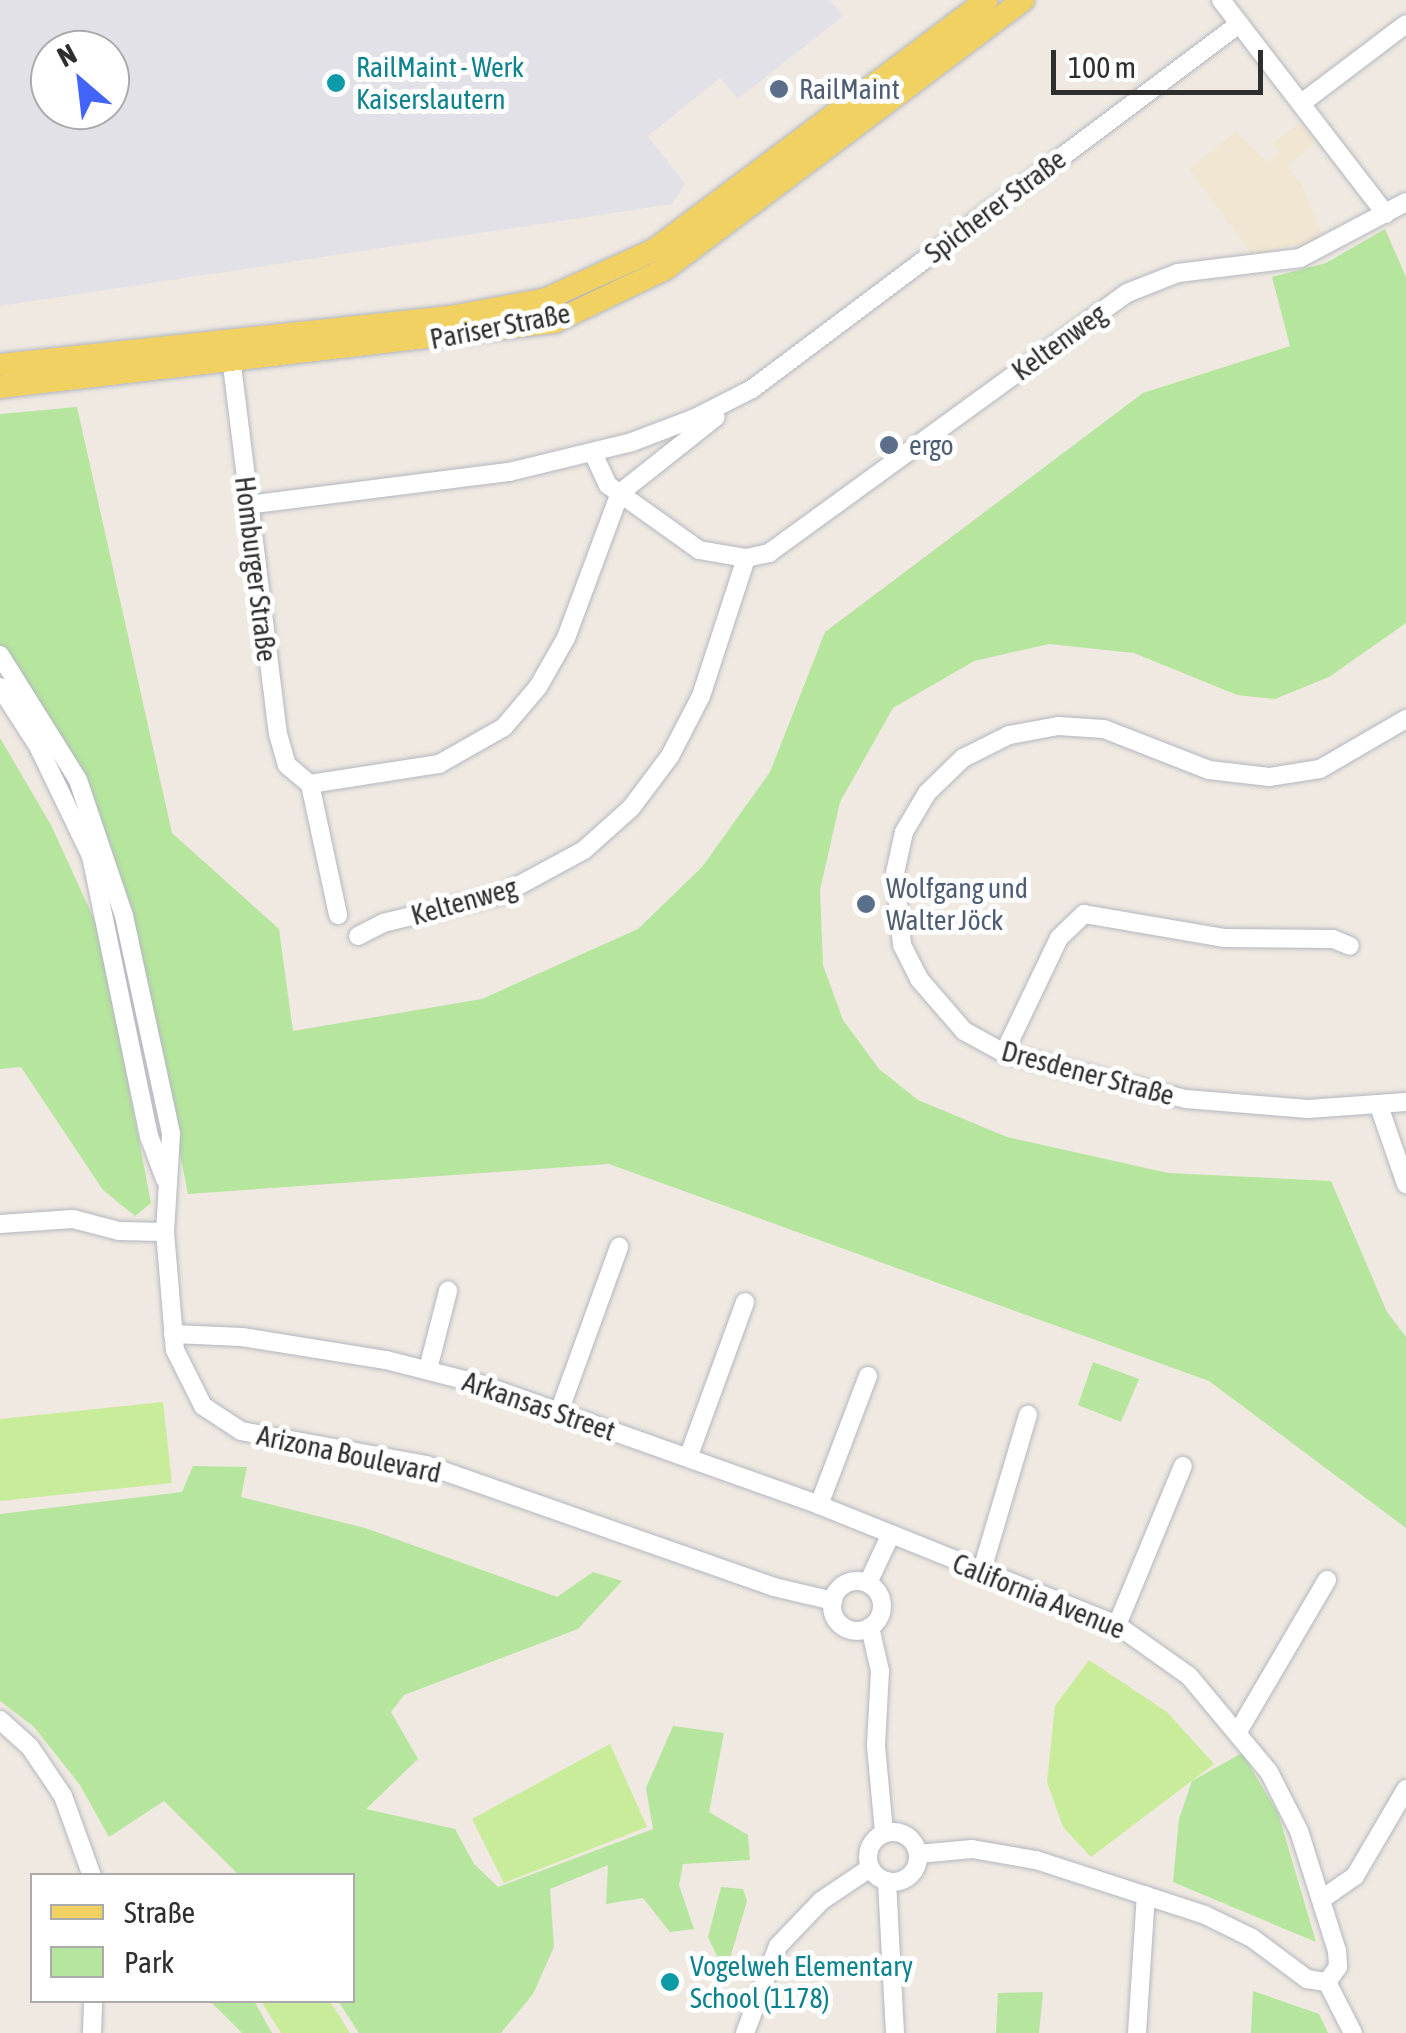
<!DOCTYPE html>
<html>
<head>
<meta charset="utf-8">
<style>
  body { margin:0 }
  #map { position:relative; width:1406px; height:2033px; overflow:hidden; background:#efe9e1; font-family:"Asap Condensed",sans-serif }
  div>[style] { position:absolute }
  .industrial>* { inset:0; background:#e3e1e8 }
  .education>* { inset:0; background:#f0e6d1 }
  .green>* { inset:0; background:#b6e59e }
  .pitch>* { inset:0; background:#c9ec9a }
  .roads { filter:drop-shadow(0 0 2px #b4b7c1) drop-shadow(0 0 2px #b4b7c1) }
  .minor>* { height:18px; margin:-9px; padding:0 9px; transform-origin:9px; border-radius:9px; background:#fff }
  .minor>.ring { margin:-9px; padding:0; box-sizing:content-box; background:none; border:18px solid #fff; border-radius:50% }
  .major>* { height:22px; margin:-11px; padding:0 11px; transform-origin:11px; border-radius:11px; background:#f2d163 }
  .dots>* { width:28px; height:28px; translate:-50% -50%; box-sizing:border-box; border:5px solid #fff; border-radius:50% }
  span { translate:-50% -50%; white-space:nowrap; text-align:center; line-height:1.15; -webkit-text-stroke:10px #fff; paint-order:stroke }
  .culture-label { font-size:28px; color:#0d838f }
  .left { translate:0 -50%; text-align:left }
  .service-label { font-size:28px; color:#4e5e75 }
  .street-label { font-size:28px; color:#2e2e2e }
  .legend { position:absolute; left:30px; top:1873px; width:325px; height:130px; box-sizing:border-box; background:#fff; border:2px solid #ababab; margin:0; padding:12px 18px; list-style:none; font-size:30px; color:#2e2e2e }
  .legend li { display:flex; align-items:center; gap:20px; height:50px }
  .legend b { width:50px; border:2px solid #ababab }
  .north { position:absolute; left:30px; top:30px; width:100px; height:100px; box-sizing:border-box; background:#fff; border:2px solid #ababab; border-radius:50%; rotate:332deg; font-size:28px; font-weight:700; line-height:40px; text-align:center; color:#2e2e2e }
  .north::after { content:''; display:block; margin:auto; width:35px; height:45px; background:#4264fb; clip-path:polygon(50% 0,100% 100%,50% 72%,0 100%) }
  .scale { position:absolute; left:1051px; top:50px; width:212px; height:45px; box-sizing:border-box; border:5px solid #2e2e2e; border-top:0; padding-left:12px; font-size:30px; line-height:35px; white-space:nowrap; color:#2e2e2e; -webkit-text-stroke:8px #fff; paint-order:stroke }
</style>
</head>
<body>
<div id="map">
  <div class="industrial">
    <i style="clip-path:polygon(evenodd,0 0,830px 0,843px 16px,738px 99px,720px 78px,648px 136px,685px 184px,672px 204px,0 306px,0 0,50px 50px,110px 50px,110px 110px,50px 110px,50px 50px)"></i>
  </div>
  <div class="education">
    <i style="clip-path:polygon(1299px 123px,1315px 143px,1287px 166px,1304px 188px,1324px 240px,1252px 254px,1189px 169px,1236px 132px,1267px 162px,1280px 152px,1273px 143px)"></i>
  </div>
  <div class="green">
    <i style="clip-path:polygon(1385px 229px,1406px 277px,1406px 623px,1329px 677px,1275px 699px,1237px 695px,1134px 653px,1049px 644px,974px 661px,893px 708px,840px 802px,820px 890px,823px 965px,843px 1020px,879px 1069px,918px 1100px,1007px 1137px,1168px 1173px,1331px 1181px,1387px 1312px,1406px 1337px,1406px 1528px,1209px 1381px,609px 1164px,188px 1194px,135px 929px,67px 749px,0 645px,0 414px,77px 407px,172px 833px,279px 929px,293px 1031px,482px 999px,638px 929px,702px 867px,770px 772px,825px 632px,1143px 393px,1290px 346px,1272px 277px,1326px 263px)"></i>
    <i style="clip-path:polygon(0 738px,51px 825px,99px 930px,151px 1203px,135px 1216px,103px 1190px,21px 1067px,0 1069px)"></i>
    <i style="clip-path:polygon(1093px 1362px,1139px 1379px,1121px 1422px,1078px 1405px)"></i>
    <i style="clip-path:polygon(193px 1466px,247px 1467px,241px 1497px,365px 1528px,557px 1597px,593px 1572px,622px 1581px,578px 1629px,404px 1695px,391px 1712px,418px 1759px,366px 1809px,455px 1829px,474px 1864px,498px 1887px,653px 1829px,646px 1788px,673px 1726px,724px 1733px,709px 1812px,748px 1835px,750px 1860px,683px 1864px,679px 1885px,694px 1929px,670px 1932px,643px 1898px,606px 1904px,608px 1865px,550px 1889px,554px 1947px,533px 1994px,501px 2033px,359px 2033px,338px 2001px,352px 2000px,352px 1876px,239px 1875px,164px 1801px,109px 1837px,80px 1785px,34px 1727px,0 1701px,0 1514px,182px 1492px)"></i>
    <i style="clip-path:polygon(1242px 1753px,1278px 1813px,1316px 1942px,1173px 1882px,1179px 1819px,1192px 1781px)"></i>
    <i style="clip-path:polygon(721px 1887px,743px 1889px,747px 1901px,730px 1958px,718px 1958px,708px 1937px)"></i>
    <i style="clip-path:polygon(1253px 1991px,1319px 2014px,1328px 2033px,1251px 2033px)"></i>
    <i style="clip-path:polygon(1043px 1992px,1039px 2033px,996px 2033px,998px 1993px)"></i>
    <i style="clip-path:polygon(210px 2001px,254px 2001px,272px 2033px,242px 2033px)"></i>
  </div>
  <div class="pitch">
    <i style="clip-path:polygon(163px 1402px,172px 1483px,0 1501px,0 1419px)"></i>
    <i style="clip-path:polygon(1089px 1660px,1167px 1712px,1214px 1764px,1091px 1857px,1063px 1827px,1047px 1782px,1055px 1706px)"></i>
    <i style="clip-path:polygon(610px 1744px,647px 1827px,504px 1883px,472px 1819px)"></i>
    <i style="clip-path:polygon(261px 2001px,330px 2001px,350px 2033px,281px 2033px)"></i>
  </div>
  <div class="roads">
    <div class="minor">
      <i style="left:1221px;top:0;width:270px;rotate:52.4deg"></i>
      <i style="left:1303px;top:102px;width:129px;rotate:-37.1deg"></i>
      <i style="left:230px;top:349px;width:388px;rotate:82.9deg"></i>
      <i style="left:278px;top:734px;width:32px;rotate:74deg"></i>
      <i style="left:287px;top:765px;width:30px;rotate:40deg"></i>
      <i style="left:310px;top:784px;width:131px;rotate:-8.8deg"></i>
      <i style="left:439px;top:764px;width:75px;rotate:-29.6deg"></i>
      <i style="left:504px;top:727px;width:52px;rotate:-49.6deg"></i>
      <i style="left:538px;top:687px;width:56px;rotate:-60.3deg"></i>
      <i style="left:566px;top:638px;width:155px;rotate:-69.6deg"></i>
      <i style="left:620px;top:493px;width:122px;rotate:-38.4deg"></i>
      <i style="left:593px;top:453px;width:35px;rotate:65deg"></i>
      <i style="left:608px;top:485px;width:112px;rotate:35.5deg"></i>
      <i style="left:699px;top:550px;width:48px;rotate:9.7deg"></i>
      <i style="left:746px;top:558px;width:24px;rotate:-12deg"></i>
      <i style="left:769px;top:553px;width:442px;rotate:-36deg"></i>
      <i style="left:1127px;top:293px;width:55px;rotate:-21.4deg"></i>
      <i style="left:1178px;top:273px;width:123px;rotate:-7deg"></i>
      <i style="left:1300px;top:258px;width:120px;rotate:-27.8deg"></i>
      <i style="left:247px;top:505px;width:264px;rotate:-7.2deg"></i>
      <i style="left:509px;top:472px;width:127px;rotate:-13.7deg"></i>
      <i style="left:632px;top:442px;width:67px;rotate:-20.9deg"></i>
      <i style="left:695px;top:418px;width:64px;rotate:-27deg"></i>
      <i style="left:752px;top:389px;width:609px;rotate:-36.85deg"></i>
      <i style="left:0;top:655px;width:147px;rotate:58deg"></i>
      <i style="left:78px;top:780px;width:144px;rotate:71.3deg"></i>
      <i style="left:124px;top:916px;width:223px;rotate:77.8deg"></i>
      <i style="left:171px;top:1134px;width:98px;rotate:93.5deg"></i>
      <i style="left:165px;top:1232px;width:118px;rotate:85.2deg"></i>
      <i style="left:175px;top:1350px;width:63px;rotate:63.4deg"></i>
      <i style="left:203px;top:1406px;width:45px;rotate:33.3deg"></i>
      <i style="left:241px;top:1431px;width:188px;rotate:10.4deg"></i>
      <i style="left:426px;top:1465px;width:369px;rotate:19.3deg"></i>
      <i style="left:774px;top:1587px;width:61px;rotate:13.3deg"></i>
      <i style="left:0;top:687px;width:70px;rotate:57.2deg"></i>
      <i style="left:38px;top:746px;width:122px;rotate:64.3deg"></i>
      <i style="left:91px;top:856px;width:286px;rotate:78.3deg"></i>
      <i style="left:149px;top:1136px;width:46px;rotate:69.6deg"></i>
      <i style="left:1406px;top:719px;width:99px;rotate:149.8deg"></i>
      <i style="left:1320px;top:769px;width:52px;rotate:171.1deg"></i>
      <i style="left:1269px;top:777px;width:60px;rotate:-173.3deg"></i>
      <i style="left:1209px;top:770px;width:113px;rotate:-158.7deg"></i>
      <i style="left:1104px;top:729px;width:46px;rotate:-176.3deg"></i>
      <i style="left:1058px;top:726px;width:50px;rotate:169.6deg"></i>
      <i style="left:1009px;top:735px;width:51px;rotate:153.4deg"></i>
      <i style="left:963px;top:758px;width:50px;rotate:135.8deg"></i>
      <i style="left:927px;top:793px;width:45px;rotate:120.5deg"></i>
      <i style="left:904px;top:832px;width:42px;rotate:102.4deg"></i>
      <i style="left:895px;top:873px;width:72px;rotate:84.4deg"></i>
      <i style="left:902px;top:945px;width:38px;rotate:63deg"></i>
      <i style="left:919px;top:979px;width:69px;rotate:49.1deg"></i>
      <i style="left:964px;top:1031px;width:46px;rotate:28.8deg"></i>
      <i style="left:1004px;top:1053px;width:188px;rotate:14.2deg"></i>
      <i style="left:1186px;top:1099px;width:122px;rotate:4.7deg"></i>
      <i style="left:1308px;top:1109px;width:98px;rotate:-4.1deg"></i>
      <i style="left:310px;top:784px;width:134px;rotate:77.9deg"></i>
      <i style="left:358px;top:936px;width:28px;rotate:-27deg"></i>
      <i style="left:383px;top:923px;width:123px;rotate:-13.6deg"></i>
      <i style="left:503px;top:894px;width:92px;rotate:-28.5deg"></i>
      <i style="left:584px;top:850px;width:63px;rotate:-41.8deg"></i>
      <i style="left:631px;top:808px;width:65px;rotate:-53.1deg"></i>
      <i style="left:670px;top:756px;width:68px;rotate:-62.7deg"></i>
      <i style="left:701px;top:696px;width:145px;rotate:-71.9deg"></i>
      <i style="left:1004px;top:1053px;width:127px;rotate:-64.4deg"></i>
      <i style="left:1059px;top:938px;width:35px;rotate:-44deg"></i>
      <i style="left:1084px;top:914px;width:143px;rotate:9.7deg"></i>
      <i style="left:1225px;top:938px;width:108px;rotate:0.5deg"></i>
      <i style="left:1333px;top:939px;width:18px;rotate:22deg"></i>
      <i style="left:1379px;top:1106px;width:83px;rotate:70.9deg"></i>
      <i style="left:0;top:1224px;width:73px;rotate:-3.9deg"></i>
      <i style="left:73px;top:1219px;width:48px;rotate:14.6deg"></i>
      <i style="left:119px;top:1231px;width:46px;rotate:1.2deg"></i>
      <i style="left:173px;top:1334px;width:69px;rotate:2.5deg"></i>
      <i style="left:242px;top:1337px;width:146px;rotate:9.1deg"></i>
      <i style="left:386px;top:1360px;width:97px;rotate:14.3deg"></i>
      <i style="left:480px;top:1384px;width:360px;rotate:19.6deg"></i>
      <i style="left:819px;top:1505px;width:321px;rotate:21.9deg"></i>
      <i style="left:1117px;top:1625px;width:88px;rotate:35.3deg"></i>
      <i style="left:1189px;top:1676px;width:125px;rotate:50.2deg"></i>
      <i style="left:1269px;top:1772px;width:66px;rotate:63deg"></i>
      <i style="left:1299px;top:1831px;width:126px;rotate:72.4deg"></i>
      <i style="left:1337px;top:1951px;width:16px;rotate:86deg"></i>
      <i style="left:1338px;top:1967px;width:19px;rotate:126deg"></i>
      <i style="left:428px;top:1369px;width:81px;rotate:-75.6deg"></i>
      <i style="left:559px;top:1412px;width:176px;rotate:-70deg"></i>
      <i style="left:688px;top:1458px;width:166px;rotate:-69.9deg"></i>
      <i style="left:819px;top:1505px;width:138px;rotate:-69.2deg"></i>
      <i style="left:982px;top:1570px;width:162px;rotate:-73.5deg"></i>
      <i class="ring" style="left:832px;top:1581px;width:32px;height:32px"></i>
      <i style="left:868px;top:1583px;width:52px;rotate:-64.9deg"></i>
      <i style="left:1117px;top:1625px;width:172px;rotate:-67.5deg"></i>
      <i style="left:870px;top:1627px;width:45px;rotate:77.2deg"></i>
      <i style="left:880px;top:1671px;width:75px;rotate:93.1deg"></i>
      <i style="left:876px;top:1746px;width:87px;rotate:84.7deg"></i>
      <i style="left:0;top:1720px;width:40px;rotate:42deg"></i>
      <i style="left:30px;top:1747px;width:59px;rotate:56deg"></i>
      <i style="left:63px;top:1796px;width:85px;rotate:70.1deg"></i>
      <i style="left:1239px;top:1730px;width:174px;rotate:-59.6deg"></i>
      <i class="ring" style="left:868px;top:1832px;width:32px;height:32px"></i>
      <i style="left:918px;top:1854px;width:54px;rotate:-5.3deg"></i>
      <i style="left:972px;top:1849px;width:65px;rotate:9.8deg"></i>
      <i style="left:1036px;top:1860px;width:178px;rotate:18deg"></i>
      <i style="left:1205px;top:1915px;width:52px;rotate:26.1deg"></i>
      <i style="left:1252px;top:1938px;width:69px;rotate:36.7deg"></i>
      <i style="left:1307px;top:1979px;width:20px;rotate:9deg"></i>
      <i style="left:887px;top:1881px;width:152px;rotate:87deg"></i>
      <i style="left:1322px;top:1899px;width:40px;rotate:-34.9deg"></i>
      <i style="left:1355px;top:1876px;width:101px;rotate:-59.6deg"></i>
      <i style="left:1327px;top:1982px;width:57px;rotate:63deg"></i>
      <i style="left:92px;top:2033px;width:33px;rotate:-88deg"></i>
      <i style="left:745px;top:2033px;width:93px;rotate:-69.2deg"></i>
      <i style="left:778px;top:1946px;width:62px;rotate:-46.3deg"></i>
      <i style="left:821px;top:1901px;width:59px;rotate:-34deg"></i>
      <i style="left:1137px;top:2033px;width:138px;rotate:-86.3deg"></i>
    </div>
    <div class="major">
      <i style="left:0;top:365px;width:453px;rotate:-6.1deg"></i>
      <i style="left:450px;top:317px;width:98px;rotate:-10.6deg"></i>
      <i style="left:546px;top:299px;width:119px;rotate:-24.4deg"></i>
      <i style="left:654px;top:250px;width:416px;rotate:-36.9deg"></i>
      <i style="left:0;top:387px;width:558px;rotate:-6.69deg"></i>
      <i style="left:554px;top:322px;width:123px;rotate:-25.5deg"></i>
      <i style="left:665px;top:269px;width:448px;rotate:-36.9deg"></i>
    </div>
  </div>
  <div class="dots">
    <i style="left:336px;top:83px;background:#0f9aa8"></i>
    <i style="left:779px;top:89px;background:#5c6f8a"></i>
    <i style="left:889px;top:445px;background:#5c6f8a"></i>
    <i style="left:866px;top:904px;background:#5c6f8a"></i>
    <i style="left:670px;top:1982px;background:#0f9aa8"></i>
  </div>
  <div class="culture-label">
    <span class="left" style="left:356px;top:83px">RailMaint - Werk<br>Kaiserslautern</span>
    <span class="left" style="left:690px;top:1982px">Vogelweh Elementary<br>School (1178)</span>
  </div>
  <div class="service-label">
    <span class="left" style="left:799px;top:89px">RailMaint</span>
    <span class="left" style="left:909px;top:445px">ergo</span>
    <span class="left" style="left:886px;top:904px">Wolfgang und<br>Walter Jöck</span>
  </div>
  <div class="street-label">
    <span style="left:995px;top:206px;rotate:-37deg">Spicherer Straße</span>
    <span style="left:500px;top:326px;rotate:-11deg">Pariser Straße</span>
    <span style="left:1059px;top:342px;rotate:-36deg">Keltenweg</span>
    <span style="left:256px;top:569px;rotate:83deg">Homburger Straße</span>
    <span style="left:464px;top:901px;rotate:-16deg">Keltenweg</span>
    <span style="left:1088px;top:1073px;rotate:15deg">Dresdener Straße</span>
    <span style="left:539px;top:1406px;rotate:19deg">Arkansas Street</span>
    <span style="left:349px;top:1454px;rotate:12deg">Arizona Boulevard</span>
    <span style="left:1039px;top:1596px;rotate:22deg">California Avenue</span>
  </div>
  <ul class="legend">
  <li><b style="height:12px;background:#f2d163"></b>Straße</li>
  <li><b style="height:28px;background:#b6e59e"></b>Park</li>
  </ul>
  <div class="north">N</div>
  <div class="scale">100 m</div>
</div>
</body>
</html>
